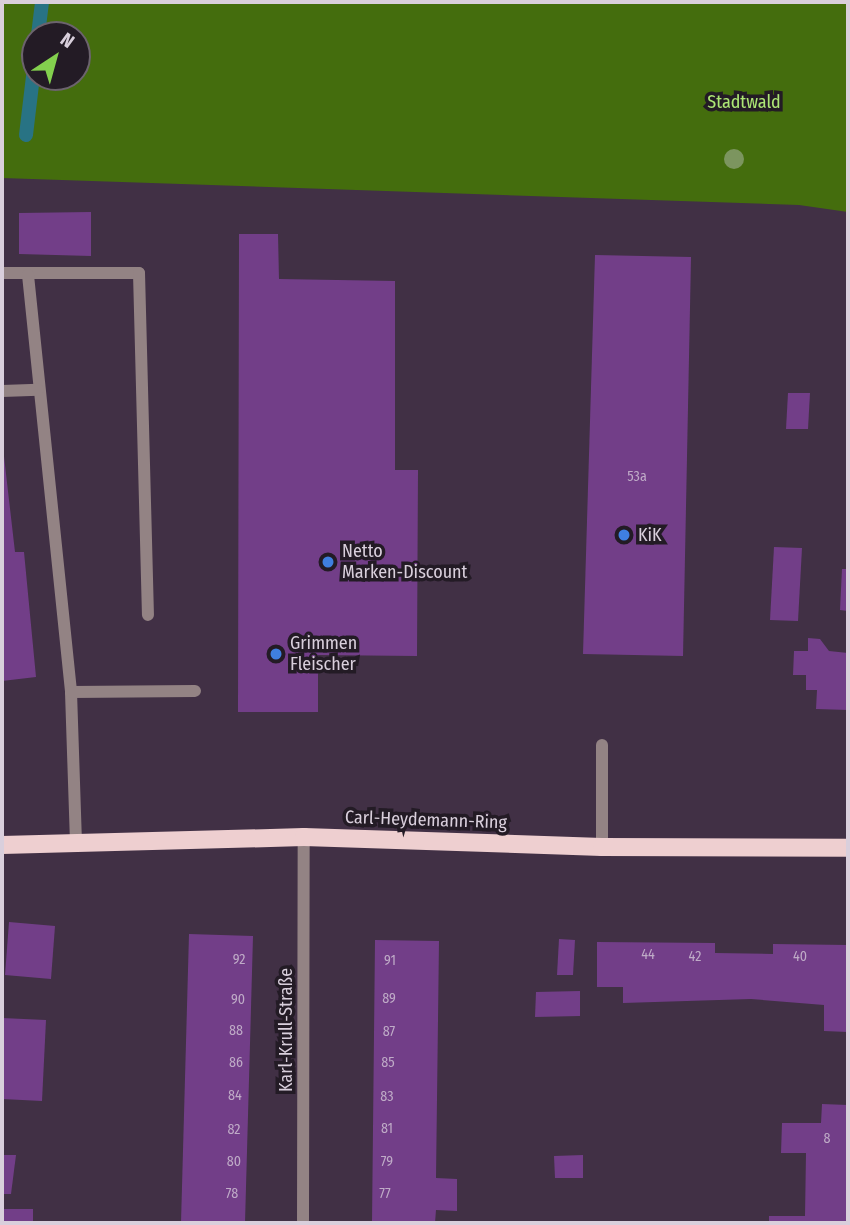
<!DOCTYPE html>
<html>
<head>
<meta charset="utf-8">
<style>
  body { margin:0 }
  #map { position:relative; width:850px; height:1225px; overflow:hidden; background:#413045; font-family:"Fira Sans Condensed",sans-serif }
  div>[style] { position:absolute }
  .green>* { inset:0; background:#446d0d }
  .stream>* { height:14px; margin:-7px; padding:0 7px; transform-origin:7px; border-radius:7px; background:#287384 }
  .building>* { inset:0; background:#723e88 }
  .minor>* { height:12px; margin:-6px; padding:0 6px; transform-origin:6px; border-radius:6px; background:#938384 }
  .major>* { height:18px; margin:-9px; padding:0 9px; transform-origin:9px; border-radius:9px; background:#eecfd0 }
  .trees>* { width:20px; height:20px; margin:-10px; border-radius:50%; background:#7c955f }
  .dots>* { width:19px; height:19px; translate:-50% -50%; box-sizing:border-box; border:4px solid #231b25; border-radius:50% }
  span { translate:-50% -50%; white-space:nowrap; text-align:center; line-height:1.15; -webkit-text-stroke:7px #231b25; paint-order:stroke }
  .number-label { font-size:14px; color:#bfabc7 }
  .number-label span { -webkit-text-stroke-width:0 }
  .park-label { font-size:18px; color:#ade775 }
  .poi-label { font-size:18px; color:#d9cfdc }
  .left { translate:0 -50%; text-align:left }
  .street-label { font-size:18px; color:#d9cfdc }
  .frame { position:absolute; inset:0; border:4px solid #d9cfdc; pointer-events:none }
  .north { position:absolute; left:21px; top:21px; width:70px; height:70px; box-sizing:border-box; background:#231b25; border:2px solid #6c636e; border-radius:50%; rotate:36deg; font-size:19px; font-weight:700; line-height:28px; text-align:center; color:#d9cfdc }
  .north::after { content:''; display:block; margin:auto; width:24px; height:32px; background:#83d04e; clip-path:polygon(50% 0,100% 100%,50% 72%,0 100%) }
</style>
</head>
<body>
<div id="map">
  <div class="green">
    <i style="clip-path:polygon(evenodd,2px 2px,848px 2px,848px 212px,799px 205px,2px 178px,2px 2px,35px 35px,77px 35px,77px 77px,35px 77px,35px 35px)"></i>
  </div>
  <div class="stream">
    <i style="left:38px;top:35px;width:33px;rotate:-83deg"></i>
    <i style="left:26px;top:135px;width:77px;rotate:-83.2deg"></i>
  </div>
  <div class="building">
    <i style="clip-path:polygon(91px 212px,91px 256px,19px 254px,19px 213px)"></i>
    <i style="clip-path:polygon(239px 234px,278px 234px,279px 279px,395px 281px,395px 470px,418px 470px,417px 656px,318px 655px,318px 712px,238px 712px)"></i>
    <i style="clip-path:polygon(595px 255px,691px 257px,683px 656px,583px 654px)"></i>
    <i style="clip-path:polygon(788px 393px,810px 393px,808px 429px,786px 429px)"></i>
    <i style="clip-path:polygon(2px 439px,15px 552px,24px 552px,36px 677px,2px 681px)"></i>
    <i style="clip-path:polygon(774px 547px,802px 548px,798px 621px,770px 620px)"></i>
    <i style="clip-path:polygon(842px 569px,848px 569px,848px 611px,840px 610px)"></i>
    <i style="clip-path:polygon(808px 638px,820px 639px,829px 651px,848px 653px,848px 710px,816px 709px,817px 690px,806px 690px,806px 675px,793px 675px,794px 651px,808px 651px)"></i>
    <i style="clip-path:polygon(9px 922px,55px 926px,51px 979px,5px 975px)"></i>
    <i style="clip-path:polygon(189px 934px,253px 936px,245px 1223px,181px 1223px)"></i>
    <i style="clip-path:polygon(559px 939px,575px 940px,573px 975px,557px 975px)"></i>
    <i style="clip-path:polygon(375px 940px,439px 941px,436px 1178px,457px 1179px,457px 1211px,436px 1210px,435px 1223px,372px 1223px)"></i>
    <i style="clip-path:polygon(597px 942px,715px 943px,715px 953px,773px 954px,773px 944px,848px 945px,848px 1032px,824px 1031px,824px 1005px,751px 999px,623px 1003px,623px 987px,597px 987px)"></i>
    <i style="clip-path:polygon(580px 991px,580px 1016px,535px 1017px,536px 992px)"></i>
    <i style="clip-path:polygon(2px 1018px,46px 1020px,42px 1101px,2px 1099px)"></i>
    <i style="clip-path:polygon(822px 1104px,848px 1105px,848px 1223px,769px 1223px,769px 1216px,805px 1216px,806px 1153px,781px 1153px,782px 1123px,821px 1123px)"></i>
    <i style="clip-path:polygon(2px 1155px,16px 1155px,11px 1194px,2px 1194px)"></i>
    <i style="clip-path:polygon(583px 1155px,583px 1178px,555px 1178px,554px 1156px)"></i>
    <i style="clip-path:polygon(2px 1209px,33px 1209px,33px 1223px,2px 1223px)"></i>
  </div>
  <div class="minor">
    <i style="left:2px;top:273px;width:137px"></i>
    <i style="left:139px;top:273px;width:342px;rotate:88.5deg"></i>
    <i style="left:28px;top:275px;width:419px;rotate:84.1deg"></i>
    <i style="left:71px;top:692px;width:149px;rotate:88.1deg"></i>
    <i style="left:2px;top:391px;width:36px;rotate:-2deg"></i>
    <i style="left:71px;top:692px;width:124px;rotate:-0.5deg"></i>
    <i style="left:602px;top:745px;width:102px;rotate:90deg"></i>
    <i style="left:303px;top:1223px;width:386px;rotate:-89.9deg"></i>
  </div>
  <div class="major">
    <i style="left:2px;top:845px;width:302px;rotate:-1.5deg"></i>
    <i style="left:304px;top:837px;width:298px;rotate:1.9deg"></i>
    <i style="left:602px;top:847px;width:246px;rotate:0.2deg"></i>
  </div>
  <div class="trees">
    <i style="left:734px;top:159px"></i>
  </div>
  <div class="dots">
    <i style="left:624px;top:535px;background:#3f7fe0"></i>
    <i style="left:328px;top:562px;background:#3f7fe0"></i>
    <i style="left:276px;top:654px;background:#3f7fe0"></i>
  </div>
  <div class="number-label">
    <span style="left:637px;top:477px">53a</span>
    <span style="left:648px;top:955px">44</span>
    <span style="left:695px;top:957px">42</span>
    <span style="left:800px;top:957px">40</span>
    <span style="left:239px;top:960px">92</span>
    <span style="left:390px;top:961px">91</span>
    <span style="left:389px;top:999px">89</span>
    <span style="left:238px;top:1000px">90</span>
    <span style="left:236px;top:1031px">88</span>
    <span style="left:389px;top:1032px">87</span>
    <span style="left:236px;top:1063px">86</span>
    <span style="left:388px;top:1063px">85</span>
    <span style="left:235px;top:1096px">84</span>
    <span style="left:387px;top:1097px">83</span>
    <span style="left:387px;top:1129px">81</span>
    <span style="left:234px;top:1130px">82</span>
    <span style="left:827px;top:1139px">8</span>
    <span style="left:234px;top:1162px">80</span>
    <span style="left:387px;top:1162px">79</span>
    <span style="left:232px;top:1194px">78</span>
    <span style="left:385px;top:1194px">77</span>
  </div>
  <div class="park-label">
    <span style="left:744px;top:102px">Stadtwald</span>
  </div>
  <div class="poi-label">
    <span class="left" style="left:638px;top:535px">KiK</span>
    <span class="left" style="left:342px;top:562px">Netto<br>Marken-Discount</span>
    <span class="left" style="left:290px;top:654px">Grimmen<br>Fleischer</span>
  </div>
  <div class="street-label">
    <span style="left:426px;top:820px;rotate:2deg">Carl-Heydemann-Ring</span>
    <span style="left:286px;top:1030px;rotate:-90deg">Karl-Krull-Straße</span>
  </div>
  <div class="frame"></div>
  <div class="north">N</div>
</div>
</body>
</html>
